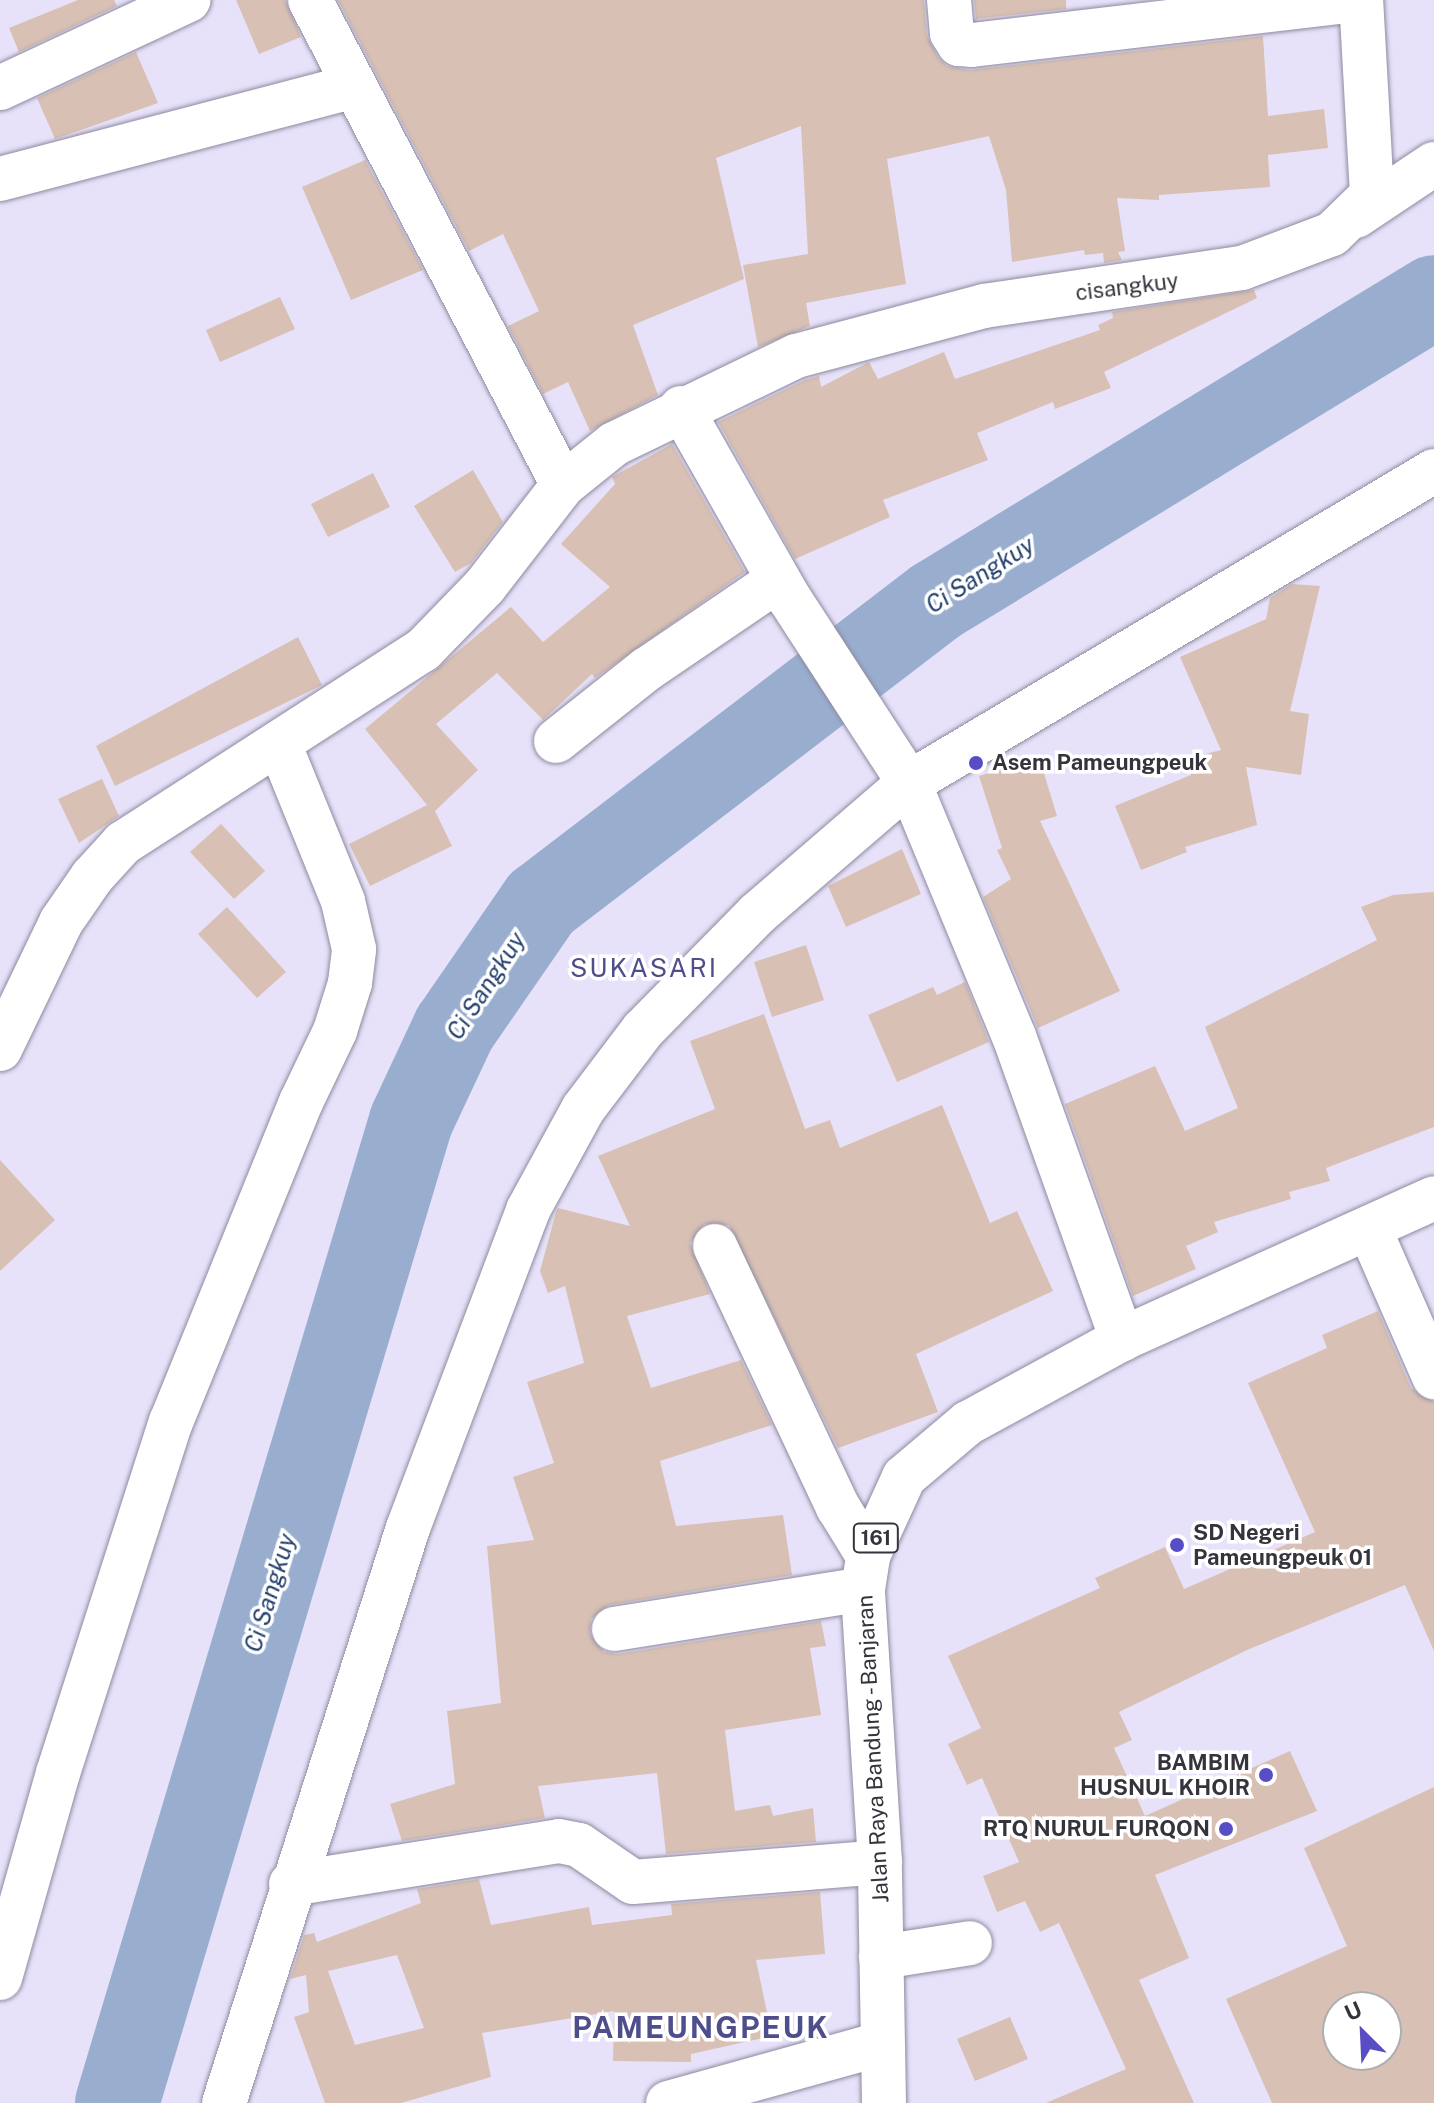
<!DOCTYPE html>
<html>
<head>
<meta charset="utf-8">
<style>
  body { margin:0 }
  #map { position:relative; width:1434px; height:2103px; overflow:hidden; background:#e7e2fa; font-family:"Public Sans",sans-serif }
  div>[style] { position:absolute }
  .river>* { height:84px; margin:-42px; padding:0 42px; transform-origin:42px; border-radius:42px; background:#99aecf }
  .building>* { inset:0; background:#d8c0b4 }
  .roads { filter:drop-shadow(0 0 2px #8e8a9f) drop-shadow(0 0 2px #8e8a9f) }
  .minor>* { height:44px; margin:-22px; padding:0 22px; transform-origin:22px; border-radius:22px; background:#fff }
  .major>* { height:44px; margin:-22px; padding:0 22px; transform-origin:22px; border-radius:22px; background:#fff }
  .dots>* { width:22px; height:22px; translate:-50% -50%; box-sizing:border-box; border:4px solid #fff; border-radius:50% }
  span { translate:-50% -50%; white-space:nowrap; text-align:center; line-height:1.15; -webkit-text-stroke:7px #fff; paint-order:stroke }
  .shield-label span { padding:2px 6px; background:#fff; border:2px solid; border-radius:6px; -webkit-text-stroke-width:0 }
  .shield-label { font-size:20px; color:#35343c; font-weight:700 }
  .street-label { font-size:22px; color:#35343c }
  .poi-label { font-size:22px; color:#35343c; font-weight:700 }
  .left { translate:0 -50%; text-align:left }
  .right { translate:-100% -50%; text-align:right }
  .water-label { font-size:24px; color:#27426e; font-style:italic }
  .quarter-label { font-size:26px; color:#4f4e8c; letter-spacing:2px }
  .district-label { font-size:30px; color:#4f4e8c; font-weight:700; letter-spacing:2px }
  .north { position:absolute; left:1322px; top:1991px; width:80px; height:80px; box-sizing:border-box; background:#fff; border:2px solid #aeaeb1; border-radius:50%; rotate:336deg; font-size:22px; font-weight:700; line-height:32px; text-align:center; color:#35343c }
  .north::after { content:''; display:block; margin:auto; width:28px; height:36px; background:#594dc5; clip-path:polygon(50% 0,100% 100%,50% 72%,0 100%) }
</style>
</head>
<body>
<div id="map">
  <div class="river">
    <i style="left:117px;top:2103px;width:1025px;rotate:-73.33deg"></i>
    <i style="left:411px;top:1121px;width:102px;rotate:-64.9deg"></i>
    <i style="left:454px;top:1029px;width:153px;rotate:-55.4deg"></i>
    <i style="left:541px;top:903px;width:497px;rotate:-37.4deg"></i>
    <i style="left:936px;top:601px;width:583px;rotate:-31.4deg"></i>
  </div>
  <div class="building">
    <i style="clip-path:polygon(78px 0,114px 0,117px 6px,19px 52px,9px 28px)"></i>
    <i style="clip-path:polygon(236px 0,285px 0,301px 37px,259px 54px)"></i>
    <i style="clip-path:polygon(338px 0,924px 0,927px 36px,938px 57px,947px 66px,970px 70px,1263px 36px,1268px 116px,1324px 109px,1328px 148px,1268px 155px,1270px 187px,1159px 195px,1159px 200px,1117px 198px,1125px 251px,1118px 252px,1122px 260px,1104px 263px,1103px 253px,1085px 255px,1084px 250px,1012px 262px,1006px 190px,989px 136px,887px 159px,906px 284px,806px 303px,810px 326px,758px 347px,743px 265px,808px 254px,801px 126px,716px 158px,744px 279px,633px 325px,658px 395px,590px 431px,568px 382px,543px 394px,508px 326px,539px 311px,503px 234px,469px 251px)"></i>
    <i style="clip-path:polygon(974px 0,1066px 0,1066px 9px,976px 19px)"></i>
    <i style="clip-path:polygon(136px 52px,158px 103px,55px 139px,37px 98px)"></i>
    <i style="clip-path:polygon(365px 160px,423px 270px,351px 300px,302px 187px)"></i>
    <i style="clip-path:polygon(1254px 290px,1257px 298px,1104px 372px,1111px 388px,1055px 409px,1053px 402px,977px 433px,988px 460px,883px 500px,890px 517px,795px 559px,718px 422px,805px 380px,819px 376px,821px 387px,869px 362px,878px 379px,944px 352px,955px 379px,1100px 330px,1098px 325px,1113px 318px,1112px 312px)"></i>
    <i style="clip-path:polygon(280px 297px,295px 329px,220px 362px,206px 330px)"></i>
    <i style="clip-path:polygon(672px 444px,745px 572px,595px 678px,592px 674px,543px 720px,497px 673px,436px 724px,478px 770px,435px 811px,452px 846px,370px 886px,349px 844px,427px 805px,365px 729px,511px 607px,543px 642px,610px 587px,561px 544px,615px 484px,612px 477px)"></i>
    <i style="clip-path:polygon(473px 470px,503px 522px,471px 563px,455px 572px,414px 506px)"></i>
    <i style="clip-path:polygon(373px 473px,390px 507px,328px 537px,311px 504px)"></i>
    <i style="clip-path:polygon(1292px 584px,1320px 586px,1290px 711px,1309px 714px,1301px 775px,1246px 767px,1257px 825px,1185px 847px,1187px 852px,1141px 870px,1115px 806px,1191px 775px,1187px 759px,1221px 750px,1180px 657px,1266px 619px,1270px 598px)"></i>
    <i style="clip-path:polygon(298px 637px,322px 685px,115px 786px,96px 746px)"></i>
    <i style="clip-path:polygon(1039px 757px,1057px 816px,1040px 821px,1120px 991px,1038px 1028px,983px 897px,1011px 879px,997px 850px,1002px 848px,979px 776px)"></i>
    <i style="clip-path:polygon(102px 779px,119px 816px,79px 843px,58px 799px)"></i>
    <i style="clip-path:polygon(221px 824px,265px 871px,234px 899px,190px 852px)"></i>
    <i style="clip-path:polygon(902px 849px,921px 894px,846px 927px,828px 886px)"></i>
    <i style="clip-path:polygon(1434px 892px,1434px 1127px,1326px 1168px,1330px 1181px,1289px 1192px,1291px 1199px,1214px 1222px,1218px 1232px,1186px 1246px,1196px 1269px,1133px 1296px,1065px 1104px,1155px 1066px,1185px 1131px,1238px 1108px,1205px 1027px,1377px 940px,1361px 907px,1393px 895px)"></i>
    <i style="clip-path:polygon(227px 907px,286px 972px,257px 998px,198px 934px)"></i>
    <i style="clip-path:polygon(806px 945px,824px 1000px,772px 1017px,754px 962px)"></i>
    <i style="clip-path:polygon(965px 982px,989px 1042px,897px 1082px,868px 1015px,933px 987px,937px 995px)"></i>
    <i style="clip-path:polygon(764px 1014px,805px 1129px,830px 1120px,840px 1148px,942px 1105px,990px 1223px,1017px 1211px,1053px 1291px,916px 1354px,938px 1412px,838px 1448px,729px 1225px,704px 1224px,690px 1243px,710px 1294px,627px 1316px,651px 1388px,741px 1360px,772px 1425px,660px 1461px,676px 1526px,783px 1515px,792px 1575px,609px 1605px,591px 1619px,590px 1634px,604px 1652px,618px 1654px,821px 1621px,826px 1646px,810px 1648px,821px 1715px,725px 1730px,735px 1811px,770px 1805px,773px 1816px,813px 1808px,816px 1842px,666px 1854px,657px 1773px,538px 1786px,545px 1818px,402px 1841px,390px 1804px,455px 1784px,447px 1711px,501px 1703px,487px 1546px,534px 1540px,513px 1477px,554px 1463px,527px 1382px,584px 1363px,565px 1286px,548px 1293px,540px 1271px,556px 1212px,558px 1208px,630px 1226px,598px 1156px,715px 1109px,690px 1041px)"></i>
    <i style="clip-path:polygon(0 1160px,55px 1220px,0 1271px)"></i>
    <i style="clip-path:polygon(1378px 1311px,1411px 1388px,1434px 1402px,1434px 1651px,1405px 1585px,1247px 1650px,1119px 1712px,1132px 1740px,1114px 1748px,1145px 1816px,1290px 1751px,1317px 1811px,1155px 1875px,1189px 1958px,1139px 1980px,1194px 2103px,1046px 2103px,1126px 2069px,1059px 1923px,1040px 1932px,1025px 1901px,997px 1912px,983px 1876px,1019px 1862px,982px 1778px,967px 1785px,948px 1744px,981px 1728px,948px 1656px,1100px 1588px,1095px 1578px,1165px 1547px,1184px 1589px,1315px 1532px,1248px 1383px,1327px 1348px,1322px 1335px)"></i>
    <i style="clip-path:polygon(evenodd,1434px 1787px,1434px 2103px,1272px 2103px,1226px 1999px,1347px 1946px,1304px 1848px,1434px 1787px,1338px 2007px,1386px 2007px,1386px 2055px,1338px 2055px,1338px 2007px)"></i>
    <i style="clip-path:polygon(evenodd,479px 1879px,491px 1925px,589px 1907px,592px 1925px,672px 1915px,671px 1904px,820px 1892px,825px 1954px,756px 1960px,772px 2036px,691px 2054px,691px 2062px,613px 2061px,614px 2011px,482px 2033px,491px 2077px,401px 2103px,325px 2103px,294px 2017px,309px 2012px,306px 1975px,290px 1979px,304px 1935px,314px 1933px,317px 1942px,421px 1903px,417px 1889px,479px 1879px,397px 1955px,424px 2028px,355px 2045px,328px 1971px,397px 1955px)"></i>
    <i style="clip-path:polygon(1010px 2017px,1028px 2059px,975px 2081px,957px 2039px)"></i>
  </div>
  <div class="roads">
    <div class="minor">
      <i style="left:310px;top:0;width:547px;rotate:62.45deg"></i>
      <i style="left:949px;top:0;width:33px;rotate:85deg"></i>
      <i style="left:952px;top:33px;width:13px;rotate:58deg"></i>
      <i style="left:959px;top:44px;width:13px;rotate:4deg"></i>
      <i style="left:972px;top:45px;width:387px;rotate:-6.7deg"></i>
      <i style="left:0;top:88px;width:208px;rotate:-25deg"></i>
      <i style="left:0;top:179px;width:366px;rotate:-14.7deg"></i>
      <i style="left:1356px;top:216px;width:94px;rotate:-33.7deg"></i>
      <i style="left:681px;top:408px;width:219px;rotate:60.4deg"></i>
      <i style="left:789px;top:598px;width:221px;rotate:57deg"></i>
      <i style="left:909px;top:783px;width:274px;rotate:67.5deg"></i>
      <i style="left:1014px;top:1036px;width:322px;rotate:70.4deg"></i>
      <i style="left:556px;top:741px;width:116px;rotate:-38.4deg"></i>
      <i style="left:647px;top:669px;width:158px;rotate:-34.2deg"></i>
      <i style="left:0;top:1049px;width:141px;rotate:-64.3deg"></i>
      <i style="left:61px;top:922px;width:55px;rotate:-55.4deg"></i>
      <i style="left:92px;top:877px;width:46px;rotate:-47.6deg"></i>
      <i style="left:123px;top:843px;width:357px;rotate:-32.8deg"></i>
      <i style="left:423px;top:650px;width:89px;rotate:-45.9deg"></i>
      <i style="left:485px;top:586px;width:128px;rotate:-52.3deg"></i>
      <i style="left:563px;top:485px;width:65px;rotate:-38.8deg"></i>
      <i style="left:614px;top:444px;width:202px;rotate:-25.8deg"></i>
      <i style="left:796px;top:356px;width:195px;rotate:-14.9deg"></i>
      <i style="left:984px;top:306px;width:261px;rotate:-8.4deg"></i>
      <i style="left:1242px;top:268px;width:96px;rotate:-20.7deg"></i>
      <i style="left:1332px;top:234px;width:56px;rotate:-44.3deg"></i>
      <i style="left:1372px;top:195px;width:195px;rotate:-93.2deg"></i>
      <i style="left:1369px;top:1228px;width:163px;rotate:66.4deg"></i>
      <i style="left:715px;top:1246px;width:289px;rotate:64.8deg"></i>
      <i style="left:838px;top:1507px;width:57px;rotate:58.5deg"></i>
      <i style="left:614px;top:1629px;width:252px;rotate:-9.1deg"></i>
      <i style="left:291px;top:1884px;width:271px;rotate:-9.1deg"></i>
      <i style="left:559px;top:1841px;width:20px;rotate:11deg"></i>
      <i style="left:579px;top:1845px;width:65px;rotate:34.4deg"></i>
      <i style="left:633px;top:1882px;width:248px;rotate:-4.6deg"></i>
      <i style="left:881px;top:1957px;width:90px;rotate:-8.9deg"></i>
      <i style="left:0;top:1978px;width:213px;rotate:-74.2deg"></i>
      <i style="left:58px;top:1773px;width:369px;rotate:-72.2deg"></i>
      <i style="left:171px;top:1422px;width:345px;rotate:-67.9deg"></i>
      <i style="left:301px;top:1102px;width:79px;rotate:-64.4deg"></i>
      <i style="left:335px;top:1031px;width:50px;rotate:-72.6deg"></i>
      <i style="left:350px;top:983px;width:34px;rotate:-83deg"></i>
      <i style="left:354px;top:949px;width:49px;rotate:-102.9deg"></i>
      <i style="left:343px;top:901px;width:170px;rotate:-112.1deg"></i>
      <i style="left:224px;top:2103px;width:604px;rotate:-72.26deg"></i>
      <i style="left:408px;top:1528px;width:340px;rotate:-69.3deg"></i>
      <i style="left:528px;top:1210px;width:115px;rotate:-61.4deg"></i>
      <i style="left:583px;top:1109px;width:99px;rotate:-52.8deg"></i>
      <i style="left:643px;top:1030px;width:163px;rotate:-45.5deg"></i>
      <i style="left:757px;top:914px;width:201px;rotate:-40.8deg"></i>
      <i style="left:909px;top:783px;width:611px;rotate:-30.72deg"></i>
      <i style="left:668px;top:2103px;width:221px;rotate:-15.5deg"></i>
    </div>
    <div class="major">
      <i style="left:884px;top:2103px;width:241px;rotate:-91deg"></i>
      <i style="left:880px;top:1862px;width:274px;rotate:-93.6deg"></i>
      <i style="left:863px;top:1589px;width:33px;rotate:-81deg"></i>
      <i style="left:868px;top:1556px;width:87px;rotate:-65.5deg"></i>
      <i style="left:904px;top:1477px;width:84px;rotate:-40.2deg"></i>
      <i style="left:968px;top:1423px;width:175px;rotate:-28.6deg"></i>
      <i style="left:1122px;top:1339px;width:342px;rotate:-24.3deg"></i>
    </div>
  </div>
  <div class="dots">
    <i style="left:976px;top:763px;background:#594dc5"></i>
    <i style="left:1177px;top:1545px;background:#594dc5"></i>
    <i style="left:1266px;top:1775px;background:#594dc5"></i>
    <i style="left:1226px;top:1829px;background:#594dc5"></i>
  </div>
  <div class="shield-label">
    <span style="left:876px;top:1538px">161</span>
  </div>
  <div class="street-label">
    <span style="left:1127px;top:287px;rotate:-7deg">cisangkuy</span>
    <span style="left:873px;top:1749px;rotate:-93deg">Jalan Raya Bandung - Banjaran</span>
  </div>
  <div class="poi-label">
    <span class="left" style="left:992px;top:763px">Asem Pameungpeuk</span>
    <span class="left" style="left:1193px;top:1545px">SD Negeri<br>Pameungpeuk 01</span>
    <span class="right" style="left:1250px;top:1775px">BAMBIM<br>HUSNUL KHOIR</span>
    <span class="right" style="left:1210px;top:1829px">RTQ NURUL FURQON</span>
  </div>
  <div class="water-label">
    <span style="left:980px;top:575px;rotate:-32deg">Ci Sangkuy</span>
    <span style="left:486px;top:986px;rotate:-57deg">Ci Sangkuy</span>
    <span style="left:270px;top:1593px;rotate:-73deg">Ci Sangkuy</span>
  </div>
  <div class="quarter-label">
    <span style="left:644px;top:968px">SUKASARI</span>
  </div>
  <div class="district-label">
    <span style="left:701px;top:2027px">PAMEUNGPEUK</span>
  </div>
  <div class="north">U</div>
</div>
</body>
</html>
